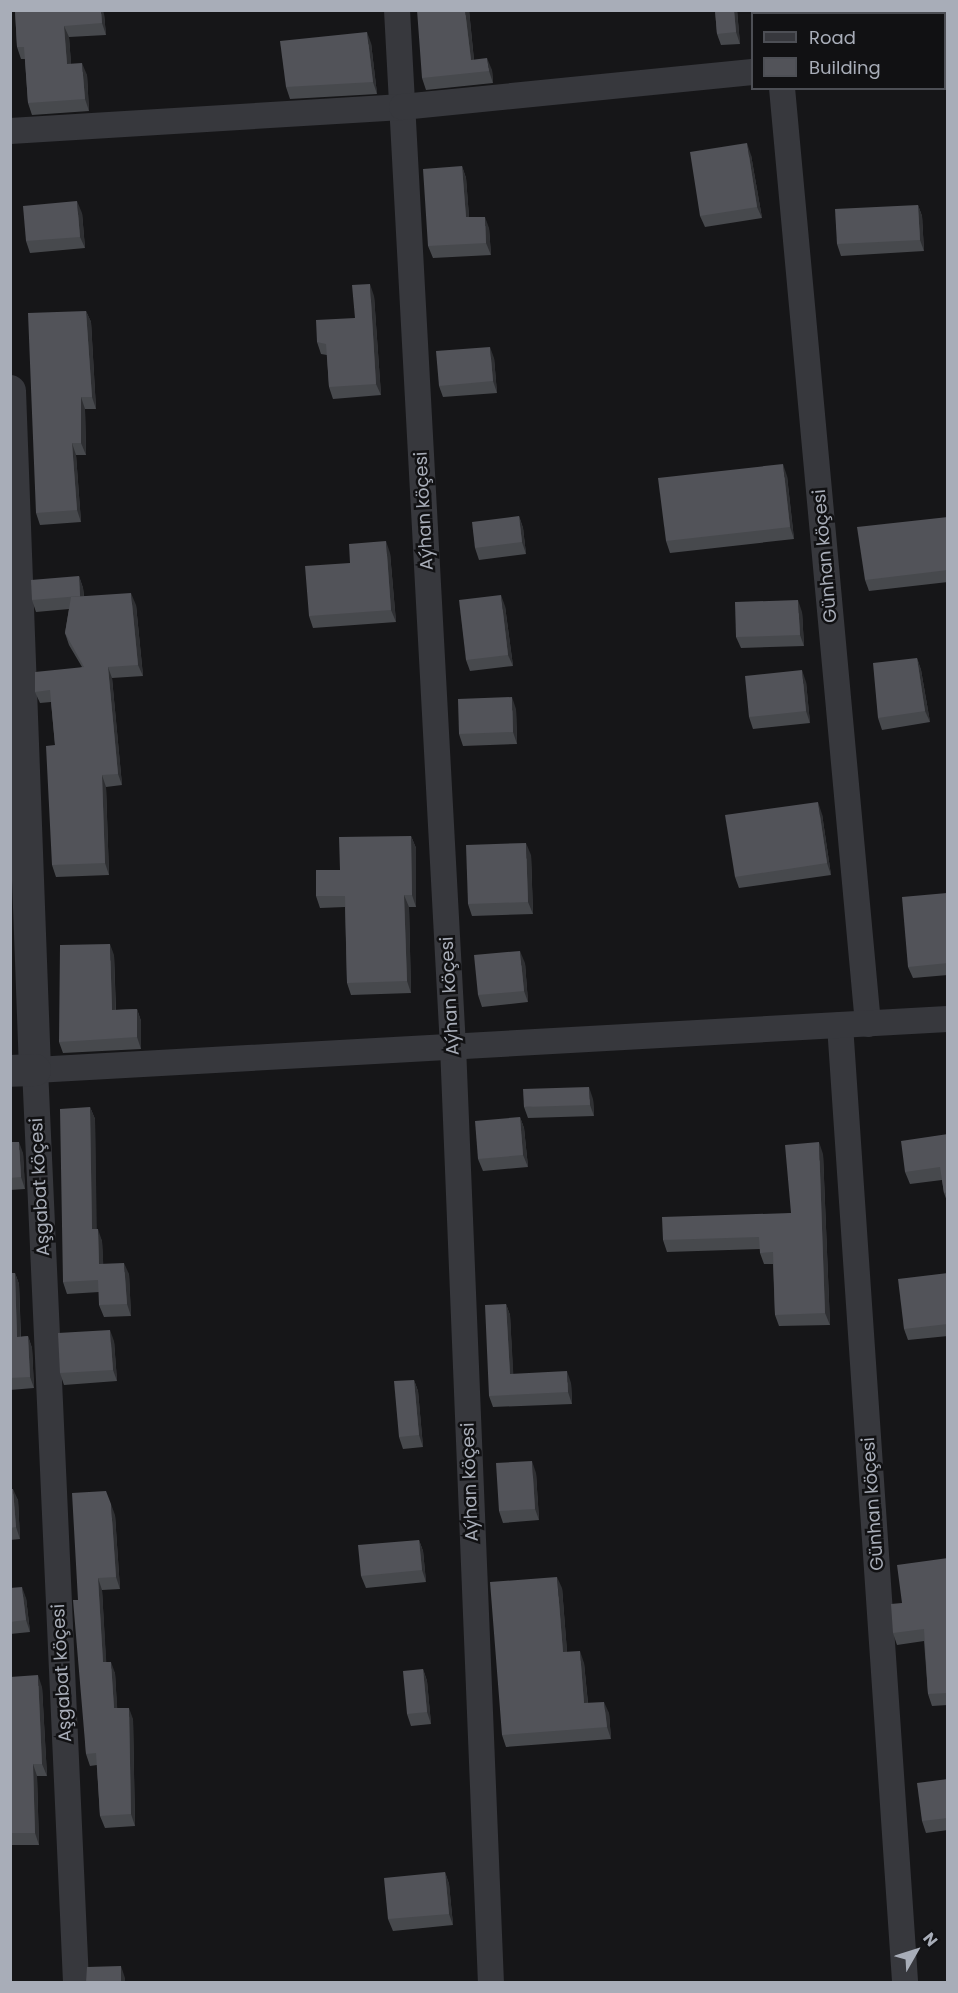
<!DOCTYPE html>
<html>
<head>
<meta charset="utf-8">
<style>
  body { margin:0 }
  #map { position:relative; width:958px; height:1993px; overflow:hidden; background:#161618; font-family:Poppins,sans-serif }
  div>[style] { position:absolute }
  .minor>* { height:26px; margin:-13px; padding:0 13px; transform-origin:13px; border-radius:13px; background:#37383d }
  .tertiary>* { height:32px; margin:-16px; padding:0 16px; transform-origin:16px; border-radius:16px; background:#37383d }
  .wall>* { inset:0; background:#47494d }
  .shaded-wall>* { inset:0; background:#2f3033 }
  .building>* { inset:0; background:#525359 }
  span { translate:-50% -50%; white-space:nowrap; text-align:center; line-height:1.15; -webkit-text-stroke:5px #111113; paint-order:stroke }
  .street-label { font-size:18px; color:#a8adb8 }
  .frame { position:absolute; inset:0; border:12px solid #a8adb8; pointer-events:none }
  .legend { position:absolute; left:751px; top:12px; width:195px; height:78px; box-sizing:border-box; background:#111113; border:2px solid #4d4f55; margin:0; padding:8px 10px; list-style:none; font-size:18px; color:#a8adb8 }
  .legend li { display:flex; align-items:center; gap:12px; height:30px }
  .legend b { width:30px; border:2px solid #4d4f55 }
  .north { position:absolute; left:886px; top:1921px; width:60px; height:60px; -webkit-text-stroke:4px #111113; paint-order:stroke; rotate:51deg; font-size:16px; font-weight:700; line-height:24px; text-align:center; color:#a8adb8 }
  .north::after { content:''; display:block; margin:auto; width:21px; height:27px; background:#a8adb8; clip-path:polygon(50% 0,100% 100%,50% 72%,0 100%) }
</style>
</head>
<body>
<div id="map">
  <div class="minor">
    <i style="left:397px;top:10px;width:1038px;rotate:86.91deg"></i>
    <i style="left:453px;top:1046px;width:937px;rotate:87.68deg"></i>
    <i style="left:777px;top:10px;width:4px;rotate:90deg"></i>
    <i style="left:944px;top:53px;width:4px"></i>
    <i style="left:782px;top:88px;width:940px;rotate:84.75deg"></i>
    <i style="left:10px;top:131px;width:393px;rotate:-3.5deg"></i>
    <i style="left:402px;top:107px;width:352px;rotate:-5.7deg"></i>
    <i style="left:840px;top:1025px;width:959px;rotate:86.11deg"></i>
    <i style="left:76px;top:1982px;width:913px;rotate:-92.57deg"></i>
    <i style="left:35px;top:1070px;width:914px;rotate:-3.2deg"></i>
  </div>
  <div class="tertiary">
    <i style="left:10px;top:391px;width:679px;rotate:87.89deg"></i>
    <i style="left:35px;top:1070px;width:25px;rotate:178deg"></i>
  </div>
  <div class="wall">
    <i style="clip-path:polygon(15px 10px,104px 14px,106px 35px,69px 37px,71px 64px,87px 75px,89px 111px,32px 115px,28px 103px,25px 59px,21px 59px,17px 47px)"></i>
    <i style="clip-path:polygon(469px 10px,474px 60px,492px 70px,493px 83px,426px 90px,422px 78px)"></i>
    <i style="clip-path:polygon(715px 10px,737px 10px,740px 44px,721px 45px,717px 34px)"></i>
    <i style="clip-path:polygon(371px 43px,377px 94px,290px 99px,286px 87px)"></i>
    <i style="clip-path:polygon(751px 155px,762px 218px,705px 227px,700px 216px)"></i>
    <i style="clip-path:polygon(462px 166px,466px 178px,469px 217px,489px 228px,491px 255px,433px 258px,428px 246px)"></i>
    <i style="clip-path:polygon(918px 205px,922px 216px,924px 251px,841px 256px,837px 244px)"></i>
    <i style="clip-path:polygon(82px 213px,85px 248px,30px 253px,26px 241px)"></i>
    <i style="clip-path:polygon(374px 296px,381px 395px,333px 399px,329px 387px,327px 355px,321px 354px,317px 342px,355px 318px)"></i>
    <i style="clip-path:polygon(86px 311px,91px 322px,96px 409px,85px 409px,86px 455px,76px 455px,81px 522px,40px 525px,36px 513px)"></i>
    <i style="clip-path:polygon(494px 358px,497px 393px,443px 397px,439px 386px)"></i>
    <i style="clip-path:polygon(787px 476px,794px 539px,670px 553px,666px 541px)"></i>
    <i style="clip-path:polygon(519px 516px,523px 528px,526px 554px,479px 560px,475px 548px)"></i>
    <i style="clip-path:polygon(948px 517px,948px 582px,869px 591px,865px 580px)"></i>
    <i style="clip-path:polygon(390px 553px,396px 622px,313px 628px,309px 616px,350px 563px)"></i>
    <i style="clip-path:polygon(79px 576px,83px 588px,84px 596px,136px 605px,143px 676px,112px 678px,122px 785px,106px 787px,109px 875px,56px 877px,52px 865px,55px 745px,51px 702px,40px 703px,35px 692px,82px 667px,69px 645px,65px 633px,69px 609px,36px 612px,32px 600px)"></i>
    <i style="clip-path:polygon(505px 606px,513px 666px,470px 671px,466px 660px)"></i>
    <i style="clip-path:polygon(802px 612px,804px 646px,741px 648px,736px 637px)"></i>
    <i style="clip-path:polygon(917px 658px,921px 670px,930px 722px,882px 730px,878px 718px)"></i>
    <i style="clip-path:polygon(806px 682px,810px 723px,753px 729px,749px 717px)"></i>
    <i style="clip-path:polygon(516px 709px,517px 744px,463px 746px,459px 734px)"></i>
    <i style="clip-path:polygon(822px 814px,831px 875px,739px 888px,735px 877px)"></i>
    <i style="clip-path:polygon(411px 836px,416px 848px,416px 907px,409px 907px,411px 993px,351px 995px,347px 983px,345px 907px,320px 908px,316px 896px,340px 870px)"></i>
    <i style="clip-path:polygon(531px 855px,533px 914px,472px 916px,468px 904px)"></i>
    <i style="clip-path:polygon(947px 893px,948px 975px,913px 978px,908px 967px)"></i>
    <i style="clip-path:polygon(114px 955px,116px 1010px,137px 1009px,141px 1021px,141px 1049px,63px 1053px,59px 1042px)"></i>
    <i style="clip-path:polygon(525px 963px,528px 1002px,482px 1007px,478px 995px)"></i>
    <i style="clip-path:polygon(593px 1099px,594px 1116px,528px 1118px,524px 1107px)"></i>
    <i style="clip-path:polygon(90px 1107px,95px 1119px,96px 1229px,102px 1241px,103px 1264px,129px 1274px,131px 1316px,104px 1317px,99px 1305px,99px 1292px,67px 1294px,63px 1282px)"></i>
    <i style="clip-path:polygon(520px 1117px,524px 1128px,528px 1167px,483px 1171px,478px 1159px)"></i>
    <i style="clip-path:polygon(948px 1134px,948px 1204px,944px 1193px,942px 1180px,910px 1184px,905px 1172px)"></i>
    <i style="clip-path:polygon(10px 1142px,23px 1153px,25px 1189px,10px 1190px)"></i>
    <i style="clip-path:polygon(823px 1154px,830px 1325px,779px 1326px,775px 1315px,773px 1264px,764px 1264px,760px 1253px,760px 1249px,667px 1252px,663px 1240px,791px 1213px)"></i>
    <i style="clip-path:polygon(10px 1273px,15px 1273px,19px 1284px,21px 1337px,28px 1336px,32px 1348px,34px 1388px,10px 1390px)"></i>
    <i style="clip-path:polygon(948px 1273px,948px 1336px,908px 1340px,904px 1329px)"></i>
    <i style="clip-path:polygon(506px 1304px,510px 1315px,513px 1374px,571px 1383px,572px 1404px,493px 1407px,489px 1396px)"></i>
    <i style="clip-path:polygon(114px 1341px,117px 1381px,64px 1385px,60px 1373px)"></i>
    <i style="clip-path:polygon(414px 1380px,418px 1391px,423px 1447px,403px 1449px,399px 1437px)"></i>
    <i style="clip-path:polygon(536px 1473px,539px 1520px,503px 1523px,499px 1511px)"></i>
    <i style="clip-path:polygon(10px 1489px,18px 1500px,20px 1539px,10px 1540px)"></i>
    <i style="clip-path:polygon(115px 1515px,120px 1589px,102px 1590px,106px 1662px,115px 1673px,117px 1708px,133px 1719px,135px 1826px,105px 1828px,100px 1816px,97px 1765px,90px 1766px,86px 1754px,78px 1600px)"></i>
    <i style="clip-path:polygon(419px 1540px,423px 1551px,426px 1582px,366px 1588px,361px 1576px)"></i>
    <i style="clip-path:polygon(948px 1558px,948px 1705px,932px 1706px,928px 1694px,924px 1641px,897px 1645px,893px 1633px,902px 1603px)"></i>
    <i style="clip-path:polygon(10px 1588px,26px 1598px,30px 1632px,10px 1634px)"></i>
    <i style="clip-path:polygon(562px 1588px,567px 1652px,584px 1663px,588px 1703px,609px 1713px,611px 1739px,506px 1747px,502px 1735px)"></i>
    <i style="clip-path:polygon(423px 1669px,427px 1681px,431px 1724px,411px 1726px,407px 1714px)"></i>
    <i style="clip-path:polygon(10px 1677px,42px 1687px,47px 1776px,37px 1776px,39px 1845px,12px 1845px,10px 1842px)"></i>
    <i style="clip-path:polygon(948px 1779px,948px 1830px,926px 1833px,922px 1821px)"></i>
    <i style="clip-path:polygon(445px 1872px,449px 1884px,453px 1925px,393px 1931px,388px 1919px)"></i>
  </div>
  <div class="shaded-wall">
    <i style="clip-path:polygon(101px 10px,103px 10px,104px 14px,106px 35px,102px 23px)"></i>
    <i style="clip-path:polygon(465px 10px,469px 10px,475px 71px,471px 60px)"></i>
    <i style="clip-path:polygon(734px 10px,737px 10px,740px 44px,736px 32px)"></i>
    <i style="clip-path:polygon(64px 26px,69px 37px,72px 76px,67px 64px)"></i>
    <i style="clip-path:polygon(367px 32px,371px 43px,377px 94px,373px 82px)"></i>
    <i style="clip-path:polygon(487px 58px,492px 70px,493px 83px,489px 71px)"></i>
    <i style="clip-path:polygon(82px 63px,87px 75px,89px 111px,85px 99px)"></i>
    <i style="clip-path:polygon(747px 143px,751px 155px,762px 218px,757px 207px)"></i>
    <i style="clip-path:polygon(462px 166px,466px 178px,470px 229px,466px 217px)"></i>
    <i style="clip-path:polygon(77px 201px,82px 213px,85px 248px,80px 237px)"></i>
    <i style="clip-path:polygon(918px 205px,922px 216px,924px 251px,920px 240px)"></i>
    <i style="clip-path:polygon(485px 217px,489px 228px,491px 255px,486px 243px)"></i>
    <i style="clip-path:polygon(370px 284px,374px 296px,381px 395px,376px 384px)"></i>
    <i style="clip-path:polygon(86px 311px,91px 322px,96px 409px,92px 397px)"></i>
    <i style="clip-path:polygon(490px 347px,494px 358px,497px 393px,493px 381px)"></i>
    <i style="clip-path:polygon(81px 397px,85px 409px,86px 455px,81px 443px)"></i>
    <i style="clip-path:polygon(72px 443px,76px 455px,81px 522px,77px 510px)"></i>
    <i style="clip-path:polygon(783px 464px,787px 476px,794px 539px,790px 527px)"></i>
    <i style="clip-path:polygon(519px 516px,523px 528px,526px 554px,522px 542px)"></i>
    <i style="clip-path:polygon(386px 541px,390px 553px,396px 622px,391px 610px)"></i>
    <i style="clip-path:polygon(79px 576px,83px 588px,85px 608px,80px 596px)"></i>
    <i style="clip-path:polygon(131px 593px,136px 605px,143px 676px,138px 665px)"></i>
    <i style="clip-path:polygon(501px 595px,505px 606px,513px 666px,508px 655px)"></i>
    <i style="clip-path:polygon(798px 600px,802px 612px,804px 646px,800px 635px)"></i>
    <i style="clip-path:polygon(917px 658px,921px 670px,930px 722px,925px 711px)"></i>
    <i style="clip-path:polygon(108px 667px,112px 678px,122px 785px,118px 774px)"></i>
    <i style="clip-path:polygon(802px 670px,806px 682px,810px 723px,806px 711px)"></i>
    <i style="clip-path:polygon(512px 697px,516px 709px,517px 744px,513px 732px)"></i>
    <i style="clip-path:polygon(102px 775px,106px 787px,109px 875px,105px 863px)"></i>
    <i style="clip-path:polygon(818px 802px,822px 814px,831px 875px,827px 863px)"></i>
    <i style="clip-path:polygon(411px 836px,416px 848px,416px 907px,412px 895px)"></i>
    <i style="clip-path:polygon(526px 843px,531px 855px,533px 914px,528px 902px)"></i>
    <i style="clip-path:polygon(404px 895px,409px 907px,411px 993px,407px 981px)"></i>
    <i style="clip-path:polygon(110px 944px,114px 955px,116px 1021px,112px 1010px)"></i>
    <i style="clip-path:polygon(520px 951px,525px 963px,528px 1002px,524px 991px)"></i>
    <i style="clip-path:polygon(137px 1009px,141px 1021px,141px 1049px,137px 1037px)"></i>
    <i style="clip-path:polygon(589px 1087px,593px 1099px,594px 1116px,590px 1105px)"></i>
    <i style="clip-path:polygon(90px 1107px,95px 1119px,97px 1241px,92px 1229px)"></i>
    <i style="clip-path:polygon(520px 1117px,524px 1128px,528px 1167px,523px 1155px)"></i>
    <i style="clip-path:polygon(19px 1142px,23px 1153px,25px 1189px,21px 1177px)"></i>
    <i style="clip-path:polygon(819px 1142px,823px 1154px,830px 1325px,825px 1313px)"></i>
    <i style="clip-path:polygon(98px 1229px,102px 1241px,104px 1276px,99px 1264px)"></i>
    <i style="clip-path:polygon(124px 1263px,129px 1274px,131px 1316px,127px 1304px)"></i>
    <i style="clip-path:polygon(15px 1273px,19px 1284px,21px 1349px,17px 1337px)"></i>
    <i style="clip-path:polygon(506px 1304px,510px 1315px,514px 1385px,510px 1374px)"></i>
    <i style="clip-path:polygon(110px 1330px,114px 1341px,117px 1381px,113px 1370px)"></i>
    <i style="clip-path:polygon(28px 1336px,32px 1348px,34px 1388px,30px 1377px)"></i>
    <i style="clip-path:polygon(567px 1371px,571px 1383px,572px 1404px,568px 1392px)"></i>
    <i style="clip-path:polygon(414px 1380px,418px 1391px,423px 1447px,419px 1435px)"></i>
    <i style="clip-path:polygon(532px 1461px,536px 1473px,539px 1520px,535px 1509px)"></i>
    <i style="clip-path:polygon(13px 1489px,18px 1500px,20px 1539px,16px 1527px)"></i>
    <i style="clip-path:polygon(111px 1504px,115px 1515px,120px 1589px,116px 1577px)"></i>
    <i style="clip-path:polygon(419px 1540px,423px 1551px,426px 1582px,422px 1570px)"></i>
    <i style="clip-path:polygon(557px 1577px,562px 1588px,568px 1664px,563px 1652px)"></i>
    <i style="clip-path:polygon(98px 1578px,102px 1590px,107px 1674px,103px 1662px)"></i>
    <i style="clip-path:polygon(22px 1587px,26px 1598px,30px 1632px,26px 1620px)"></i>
    <i style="clip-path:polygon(580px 1651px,584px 1663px,589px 1715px,584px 1703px)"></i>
    <i style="clip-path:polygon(111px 1662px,115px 1673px,118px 1720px,114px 1708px)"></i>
    <i style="clip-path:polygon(423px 1669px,427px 1681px,431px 1724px,427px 1712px)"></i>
    <i style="clip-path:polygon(38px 1675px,42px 1687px,47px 1776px,42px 1764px)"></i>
    <i style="clip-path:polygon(604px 1702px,609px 1713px,611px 1739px,607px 1727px)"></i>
    <i style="clip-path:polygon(129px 1708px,133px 1719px,135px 1826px,131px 1814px)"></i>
    <i style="clip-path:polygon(33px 1764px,37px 1776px,39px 1845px,35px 1833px)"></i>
    <i style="clip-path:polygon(445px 1872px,449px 1884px,453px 1925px,449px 1914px)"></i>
    <i style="clip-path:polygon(121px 1966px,125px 1978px,125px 1983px,121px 1983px)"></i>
  </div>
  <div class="building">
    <i style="clip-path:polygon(15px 10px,101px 10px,102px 23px,64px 26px,67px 64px,82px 63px,85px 99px,28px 103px,24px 47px,17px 47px)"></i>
    <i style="clip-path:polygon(417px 10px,465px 10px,471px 60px,487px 58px,489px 71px,422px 78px)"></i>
    <i style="clip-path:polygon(715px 10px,734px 10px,736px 32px,717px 34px)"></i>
    <i style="clip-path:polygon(367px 32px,373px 82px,286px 87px,280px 41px)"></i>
    <i style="clip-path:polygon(747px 143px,757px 207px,700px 216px,690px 152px)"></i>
    <i style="clip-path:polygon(462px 166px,466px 217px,485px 217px,486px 243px,428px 246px,423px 169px)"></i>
    <i style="clip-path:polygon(77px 201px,80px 237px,26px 241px,23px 206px)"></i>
    <i style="clip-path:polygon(918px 205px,920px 240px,837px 244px,835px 209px)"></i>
    <i style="clip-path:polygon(370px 284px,376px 384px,329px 387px,326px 344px,317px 342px,316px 320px,355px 318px,352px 285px)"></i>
    <i style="clip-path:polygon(86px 311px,92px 397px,81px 397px,81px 443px,72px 443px,77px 510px,36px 513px,28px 313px)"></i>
    <i style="clip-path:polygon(490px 347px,493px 381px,439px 386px,436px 351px)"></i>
    <i style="clip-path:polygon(783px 464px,790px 527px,666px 541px,658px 478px)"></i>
    <i style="clip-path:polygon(519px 516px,522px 542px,475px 548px,472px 522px)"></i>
    <i style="clip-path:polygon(948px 517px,948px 570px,865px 580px,857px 527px)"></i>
    <i style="clip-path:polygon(386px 541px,391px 610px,309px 616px,305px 566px,350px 563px,349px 544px)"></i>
    <i style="clip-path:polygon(79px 576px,80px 596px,32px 600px,31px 580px)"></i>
    <i style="clip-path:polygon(131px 593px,138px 665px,108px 667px,118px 774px,102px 775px,105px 863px,52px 865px,46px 746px,55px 745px,50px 690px,35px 692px,35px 672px,84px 667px,65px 633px,71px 597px)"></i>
    <i style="clip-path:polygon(501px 595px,508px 655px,466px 660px,459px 600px)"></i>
    <i style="clip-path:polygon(798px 600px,800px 635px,736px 637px,735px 602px)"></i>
    <i style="clip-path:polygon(917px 658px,925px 711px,878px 718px,873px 663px)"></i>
    <i style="clip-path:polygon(802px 670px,806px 711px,749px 717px,745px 676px)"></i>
    <i style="clip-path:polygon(512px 697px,513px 732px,459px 734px,458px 699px)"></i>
    <i style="clip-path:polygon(818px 802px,827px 863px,735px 877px,725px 815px)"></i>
    <i style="clip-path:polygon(411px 836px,412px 895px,404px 895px,407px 981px,347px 983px,345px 896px,316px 896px,316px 870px,340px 870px,339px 837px)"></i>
    <i style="clip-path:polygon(526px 843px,528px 902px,468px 904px,466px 845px)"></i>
    <i style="clip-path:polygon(947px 893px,948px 963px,908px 967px,902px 897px)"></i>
    <i style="clip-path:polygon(110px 944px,112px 1010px,137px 1009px,137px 1037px,59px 1042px,60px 945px)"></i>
    <i style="clip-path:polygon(520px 951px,524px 991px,478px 995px,474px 955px)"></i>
    <i style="clip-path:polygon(589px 1087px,590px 1105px,524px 1107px,523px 1089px)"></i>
    <i style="clip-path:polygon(90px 1107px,92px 1229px,98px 1229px,99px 1264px,124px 1263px,127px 1304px,99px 1305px,98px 1280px,63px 1282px,60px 1109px)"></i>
    <i style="clip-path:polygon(520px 1117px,523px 1155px,478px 1159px,475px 1121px)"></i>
    <i style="clip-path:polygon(948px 1134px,948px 1192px,944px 1193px,940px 1167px,905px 1172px,901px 1141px)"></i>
    <i style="clip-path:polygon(10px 1142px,19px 1142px,21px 1177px,10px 1178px)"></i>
    <i style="clip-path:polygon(819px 1142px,825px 1313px,775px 1315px,773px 1252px,760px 1253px,759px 1237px,663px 1240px,662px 1217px,791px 1213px,785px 1145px)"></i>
    <i style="clip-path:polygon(10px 1273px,15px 1273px,17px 1337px,28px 1336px,30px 1377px,10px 1378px)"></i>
    <i style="clip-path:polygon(948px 1273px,948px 1324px,904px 1329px,898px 1279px)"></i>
    <i style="clip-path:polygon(506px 1304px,510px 1374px,567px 1371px,568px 1392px,489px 1396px,485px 1305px)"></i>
    <i style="clip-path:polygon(110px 1330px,113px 1370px,60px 1373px,58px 1333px)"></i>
    <i style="clip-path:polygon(414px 1380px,419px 1435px,399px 1437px,394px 1381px)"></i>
    <i style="clip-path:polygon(532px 1461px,535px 1509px,499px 1511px,496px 1463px)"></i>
    <i style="clip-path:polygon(10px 1489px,13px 1489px,16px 1527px,10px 1528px)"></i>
    <i style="clip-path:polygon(106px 1491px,111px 1504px,116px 1577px,98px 1578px,103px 1662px,111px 1662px,114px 1708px,129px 1708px,131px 1814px,100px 1816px,96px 1753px,86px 1754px,73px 1600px,78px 1600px,72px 1493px)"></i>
    <i style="clip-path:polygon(419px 1540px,422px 1570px,361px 1576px,358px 1545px)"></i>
    <i style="clip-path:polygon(948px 1558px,948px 1693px,928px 1694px,924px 1629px,893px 1633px,891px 1604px,902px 1603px,897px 1565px)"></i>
    <i style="clip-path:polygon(557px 1577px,563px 1652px,580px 1651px,584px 1703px,604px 1702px,607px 1727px,502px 1735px,490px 1582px)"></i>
    <i style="clip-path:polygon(22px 1587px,26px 1620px,10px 1622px,10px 1588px)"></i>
    <i style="clip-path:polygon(423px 1669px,427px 1712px,407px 1714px,403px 1671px)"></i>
    <i style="clip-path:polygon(38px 1675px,42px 1764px,33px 1764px,35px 1833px,10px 1833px,10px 1677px)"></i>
    <i style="clip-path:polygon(948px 1779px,948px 1818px,922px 1821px,917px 1783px)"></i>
    <i style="clip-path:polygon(445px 1872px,449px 1914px,388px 1919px,384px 1878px)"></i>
    <i style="clip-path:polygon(121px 1966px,121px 1983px,86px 1983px,87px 1967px)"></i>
  </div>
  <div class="street-label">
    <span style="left:424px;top:511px;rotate:-93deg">Aýhan köçesi</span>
    <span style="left:825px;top:556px;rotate:-95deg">Günhan köçesi</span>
    <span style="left:450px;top:996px;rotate:-93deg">Aýhan köçesi</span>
    <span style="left:40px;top:1187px;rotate:-93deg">Aşgabat köçesi</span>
    <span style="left:470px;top:1482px;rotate:-92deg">Aýhan köçesi</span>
    <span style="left:873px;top:1504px;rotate:-94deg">Günhan köçesi</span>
    <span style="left:62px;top:1673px;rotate:-93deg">Aşgabat köçesi</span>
  </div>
  <div class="frame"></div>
  <ul class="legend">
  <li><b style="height:8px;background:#37383d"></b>Road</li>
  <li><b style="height:16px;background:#525359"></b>Building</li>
  </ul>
  <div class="north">N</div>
</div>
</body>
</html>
